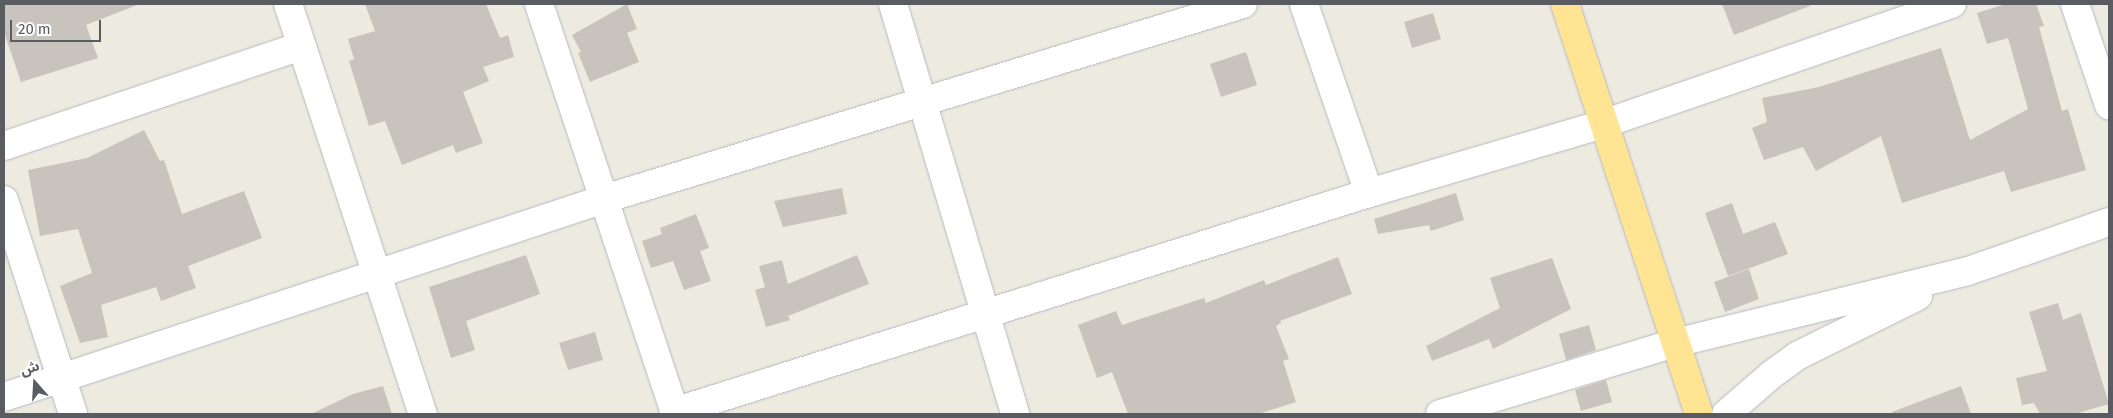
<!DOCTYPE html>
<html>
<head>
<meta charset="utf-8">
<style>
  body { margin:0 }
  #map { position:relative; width:2113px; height:418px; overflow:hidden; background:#edeae0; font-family:"Fira Sans","Noto Sans Arabic",sans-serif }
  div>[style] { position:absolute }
  .building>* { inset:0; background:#c8c4bd }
  .roads { filter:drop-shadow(0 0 1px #b6b9be) drop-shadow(0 0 1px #b6b9be) }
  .minor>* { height:28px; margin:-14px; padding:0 14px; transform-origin:14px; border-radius:14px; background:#fff }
  .tertiary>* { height:28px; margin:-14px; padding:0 14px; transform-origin:14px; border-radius:14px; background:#fff }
  .trunk>* { height:28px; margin:-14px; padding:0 14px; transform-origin:14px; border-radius:14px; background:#ffe494 }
  span { translate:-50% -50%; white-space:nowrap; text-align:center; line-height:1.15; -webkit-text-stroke:4.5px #fff; paint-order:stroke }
  .frame { position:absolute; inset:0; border:5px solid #595d62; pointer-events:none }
  .north { position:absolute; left:10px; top:358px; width:50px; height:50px; -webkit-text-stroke:4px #fff; paint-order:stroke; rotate:341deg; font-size:14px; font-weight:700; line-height:20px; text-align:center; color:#595d62 }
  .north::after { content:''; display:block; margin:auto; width:18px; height:22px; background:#595d62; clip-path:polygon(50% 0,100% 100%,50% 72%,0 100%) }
  .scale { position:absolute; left:10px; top:20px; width:91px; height:22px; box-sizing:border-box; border:2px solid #595d62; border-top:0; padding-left:6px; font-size:15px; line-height:18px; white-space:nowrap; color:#595d62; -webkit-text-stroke:4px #fff; paint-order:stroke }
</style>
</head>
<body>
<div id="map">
  <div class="building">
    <i style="clip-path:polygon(4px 4px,137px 4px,137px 5px,86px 25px,98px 58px,21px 82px,4px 32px)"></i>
    <i style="clip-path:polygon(365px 4px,486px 4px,500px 38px,508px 35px,514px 57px,483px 67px,489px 81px,463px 92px,483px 143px,456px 153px,453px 145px,402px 165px,385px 121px,369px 126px,349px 61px,354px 59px,348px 39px,375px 31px)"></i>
    <i style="clip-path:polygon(627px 4px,637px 29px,627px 33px,639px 62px,590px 82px,578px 53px,581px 52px,572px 35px)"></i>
    <i style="clip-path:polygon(1722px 4px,1809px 4px,1810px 6px,1734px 35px)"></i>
    <i style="clip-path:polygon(2006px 4px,2036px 4px,2044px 26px,2039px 27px,2062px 111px,2068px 109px,2086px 170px,2011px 192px,2004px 171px,1902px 203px,1881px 136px,1816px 171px,1803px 147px,1764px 160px,1752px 128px,1767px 122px,1762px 98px,1819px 87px,1941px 48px,1970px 140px,2028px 109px,2008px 38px,1987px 44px,1977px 13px)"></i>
    <i style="clip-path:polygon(1433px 13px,1441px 39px,1412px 48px,1404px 22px)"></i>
    <i style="clip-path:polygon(1246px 52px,1257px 85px,1221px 97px,1210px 64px)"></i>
    <i style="clip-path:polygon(144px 130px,160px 161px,164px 160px,182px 214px,244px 191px,262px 238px,188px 266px,196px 288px,161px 301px,156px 287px,101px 305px,108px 337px,80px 343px,60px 286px,92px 273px,78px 229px,40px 236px,28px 170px,87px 158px)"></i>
    <i style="clip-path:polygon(842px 188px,847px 214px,783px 227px,774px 201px)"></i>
    <i style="clip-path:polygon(1456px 193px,1464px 220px,1431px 231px,1429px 225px,1378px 234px,1374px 219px)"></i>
    <i style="clip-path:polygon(1732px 203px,1743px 234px,1775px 222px,1788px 254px,1728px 276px,1705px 213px)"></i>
    <i style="clip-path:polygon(696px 214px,709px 248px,700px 251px,711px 281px,684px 290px,673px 261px,651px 268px,642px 241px,662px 234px,660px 228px)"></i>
    <i style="clip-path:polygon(526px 255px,540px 294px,466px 321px,475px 350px,451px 358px,429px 287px)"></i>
    <i style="clip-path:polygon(857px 255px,869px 284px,788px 316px,790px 320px,766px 327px,755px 290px,765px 287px,759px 266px,782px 260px,788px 284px)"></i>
    <i style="clip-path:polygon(1338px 257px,1352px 294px,1280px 321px,1281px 323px,1276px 326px,1289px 359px,1283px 361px,1296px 402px,1258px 414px,1128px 414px,1112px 372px,1097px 378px,1078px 325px,1116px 311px,1122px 325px,1204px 298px,1206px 303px,1264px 280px,1266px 285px)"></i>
    <i style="clip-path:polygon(1552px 258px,1571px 309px,1493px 349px,1489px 339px,1432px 361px,1426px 346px,1500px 308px,1490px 278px)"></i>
    <i style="clip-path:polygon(1749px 269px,1759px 299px,1725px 312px,1714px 282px)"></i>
    <i style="clip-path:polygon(2058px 303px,2063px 320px,2081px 313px,2109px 404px,2075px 414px,2040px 414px,2034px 403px,2022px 405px,2016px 378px,2047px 371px,2029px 312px)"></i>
    <i style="clip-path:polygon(1589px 325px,1596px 350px,1566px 360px,1559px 334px)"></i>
    <i style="clip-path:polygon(595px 332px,603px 360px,568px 370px,559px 343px)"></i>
    <i style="clip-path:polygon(1606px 380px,1612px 402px,1581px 411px,1575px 390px)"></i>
    <i style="clip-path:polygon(383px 386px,392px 414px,311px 414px,353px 394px)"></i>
    <i style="clip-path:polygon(1961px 386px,1971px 414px,1893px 414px,1892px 412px)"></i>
  </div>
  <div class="roads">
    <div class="minor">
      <i style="left:288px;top:4px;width:432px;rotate:71.8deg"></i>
      <i style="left:539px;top:4px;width:432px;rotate:71.6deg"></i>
      <i style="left:893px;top:4px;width:428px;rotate:73.4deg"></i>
      <i style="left:2075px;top:4px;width:107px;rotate:71.4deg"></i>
      <i style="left:4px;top:146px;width:313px;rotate:-18.6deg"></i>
      <i style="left:1369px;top:193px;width:244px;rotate:-16.4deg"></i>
      <i style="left:1603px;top:124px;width:369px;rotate:-19deg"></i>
      <i style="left:4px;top:200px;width:225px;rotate:72.1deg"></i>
      <i style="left:4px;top:397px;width:632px;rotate:-18.26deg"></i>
      <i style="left:604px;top:199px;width:668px;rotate:-16.97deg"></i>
      <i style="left:674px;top:412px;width:729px;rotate:-17.49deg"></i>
      <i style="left:1369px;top:193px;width:200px;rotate:-109deg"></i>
      <i style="left:1440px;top:414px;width:245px;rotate:-16.8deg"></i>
    </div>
    <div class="tertiary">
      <i style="left:1675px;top:343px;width:302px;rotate:-13.8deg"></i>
      <i style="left:1968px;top:271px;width:149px;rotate:-19.2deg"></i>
      <i style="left:1726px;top:414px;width:60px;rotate:-40.9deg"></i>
      <i style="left:1771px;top:375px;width:34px;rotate:-36deg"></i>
      <i style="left:1799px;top:355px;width:133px;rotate:-26.4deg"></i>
    </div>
    <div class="trunk">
      <i style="left:1565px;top:4px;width:431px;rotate:71.9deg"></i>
    </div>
  </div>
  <div class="frame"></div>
  <div class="north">ش</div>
  <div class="scale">20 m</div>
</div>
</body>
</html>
